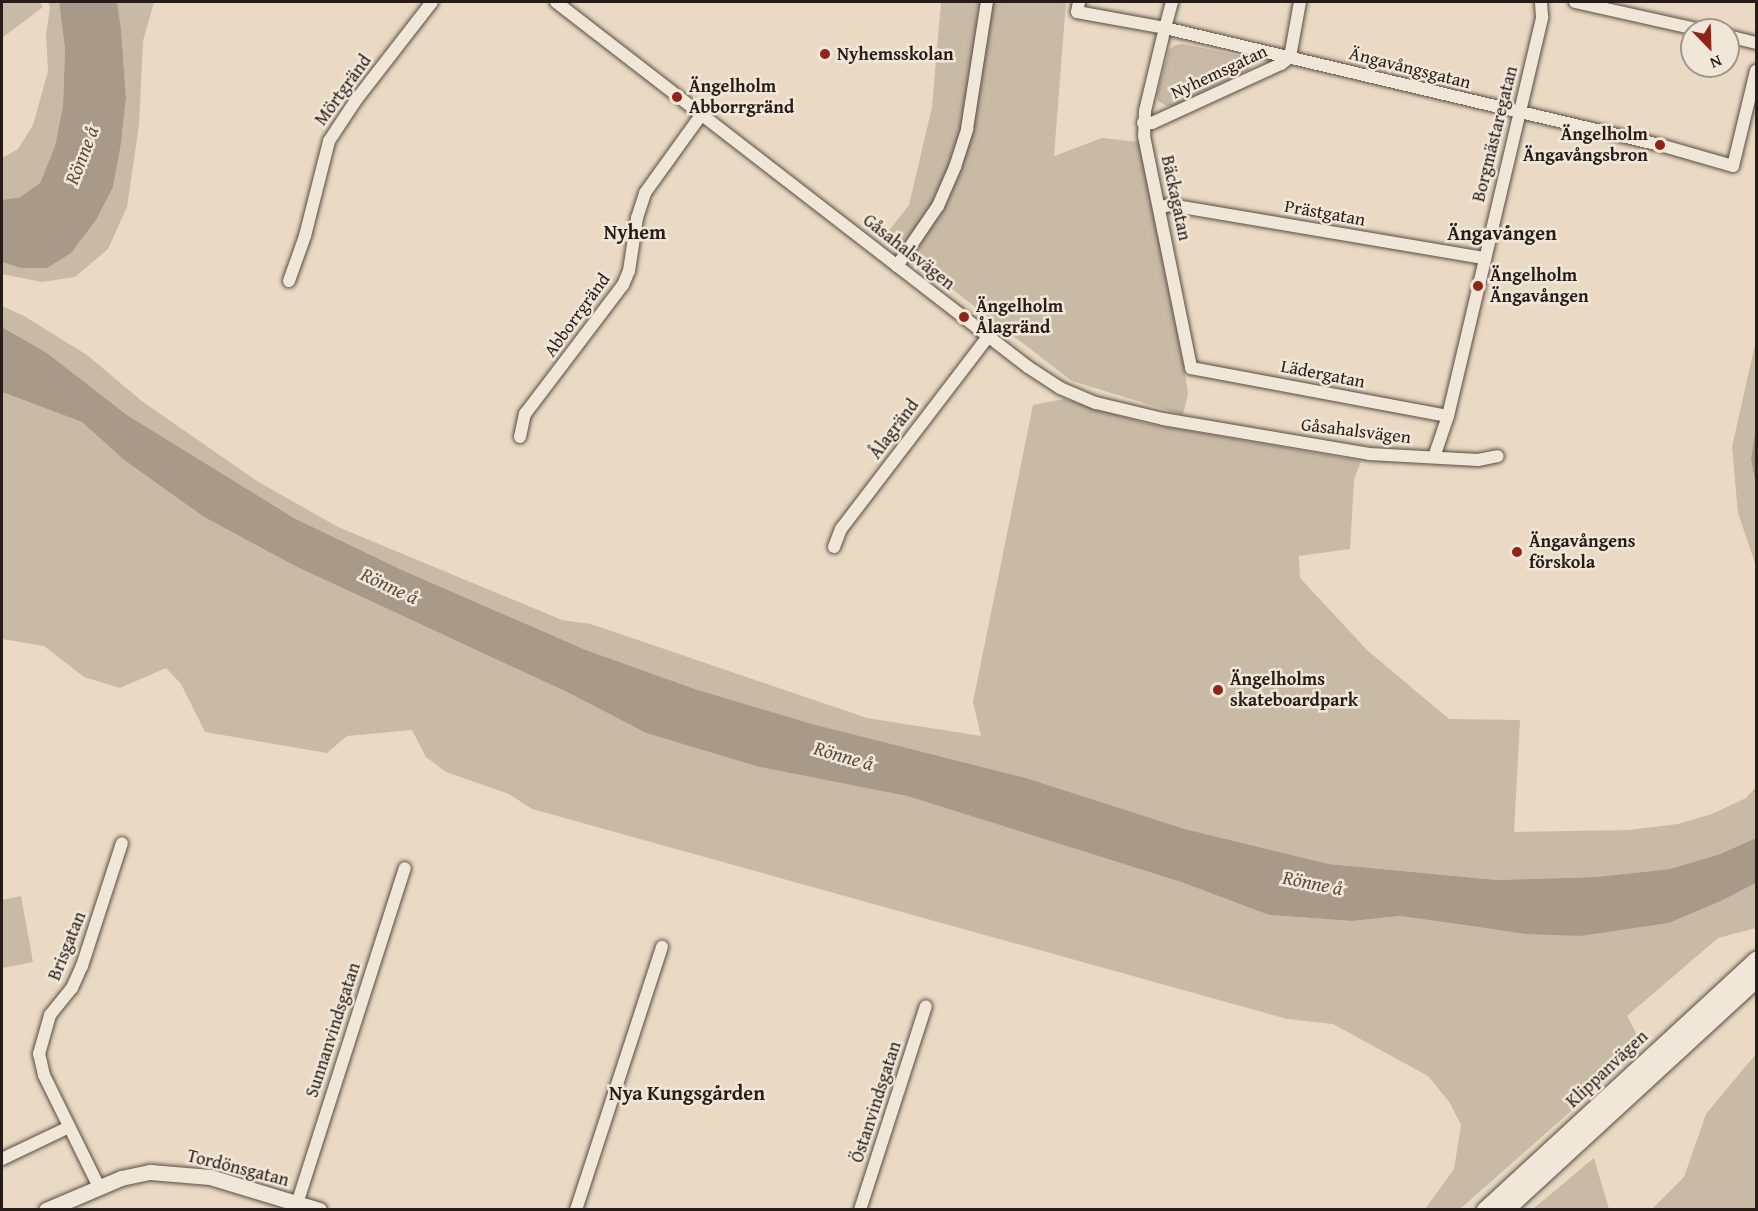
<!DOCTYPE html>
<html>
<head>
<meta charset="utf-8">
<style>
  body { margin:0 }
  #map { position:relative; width:1758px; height:1211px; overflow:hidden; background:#eadac3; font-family:"Gentium Book Plus",serif }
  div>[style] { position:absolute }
  .green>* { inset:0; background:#c9baa6 }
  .water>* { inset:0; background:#a89989 }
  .roads { filter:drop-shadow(0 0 2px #584c43) drop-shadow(0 0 2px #584c43) }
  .minor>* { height:12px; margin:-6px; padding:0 6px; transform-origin:6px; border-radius:6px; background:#f1e7d8 }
  .tertiary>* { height:15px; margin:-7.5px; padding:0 7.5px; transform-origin:7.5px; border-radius:7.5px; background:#f1e7d8 }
  .secondary>* { height:16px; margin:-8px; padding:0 8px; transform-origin:8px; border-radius:8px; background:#f1e7d8 }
  .dots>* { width:16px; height:16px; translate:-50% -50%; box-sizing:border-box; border:3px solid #f1e7d8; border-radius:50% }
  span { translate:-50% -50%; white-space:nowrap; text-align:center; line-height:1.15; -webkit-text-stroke:5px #f1e7d8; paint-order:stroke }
  .poi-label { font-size:18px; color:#281c18; font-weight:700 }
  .left { translate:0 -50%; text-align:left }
  .right { translate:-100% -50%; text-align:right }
  .street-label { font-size:18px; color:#281c18 }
  .water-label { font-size:20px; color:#5b4e45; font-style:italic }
  .neighbourhood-label { font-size:20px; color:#281c18; font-weight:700 }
  .frame { position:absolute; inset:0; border:3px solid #281c18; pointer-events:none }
  .north { position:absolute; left:1680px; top:18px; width:60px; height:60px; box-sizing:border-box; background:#f1e7d8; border:2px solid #a1968b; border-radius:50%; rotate:157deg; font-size:16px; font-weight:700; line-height:24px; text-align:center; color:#281c18 }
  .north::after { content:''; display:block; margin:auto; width:21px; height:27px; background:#8f2418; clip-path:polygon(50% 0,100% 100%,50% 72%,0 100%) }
</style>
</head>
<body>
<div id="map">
  <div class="green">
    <i style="clip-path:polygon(2px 2px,40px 2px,43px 7px,2px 38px)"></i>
    <i style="clip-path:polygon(48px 2px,59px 2px,65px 49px,63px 105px,55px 146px,40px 183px,20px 197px,2px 200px,2px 158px,18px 149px,33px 125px,48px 71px,46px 34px,50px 8px)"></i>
    <i style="clip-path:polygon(117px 2px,154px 2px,143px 41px,139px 125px,127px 207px,108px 249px,75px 277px,42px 282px,2px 274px,2px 262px,20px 268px,113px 187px,121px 144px,126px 98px,121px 28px)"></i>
    <i style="clip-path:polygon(941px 2px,1066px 2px,1054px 156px,1102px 138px,1139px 142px,1185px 372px,1188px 394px,1183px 415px,1072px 381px,884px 237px,909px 205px,932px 107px)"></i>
    <i style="clip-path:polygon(1183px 44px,1247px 57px,1254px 62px,1249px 70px,1174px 106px,1167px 106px,1158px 101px,1157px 95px,1169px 50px,1175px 45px)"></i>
    <i style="clip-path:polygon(2px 306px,24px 316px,87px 355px,143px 402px,257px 481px,338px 527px,562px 620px,591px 624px,867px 718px,981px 736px,973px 702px,1033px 405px,1064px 399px,1144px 423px,1361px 461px,1354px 480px,1350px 549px,1299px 556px,1300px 578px,1367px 650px,1449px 719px,1520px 720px,1514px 832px,1629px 830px,1678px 824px,1712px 814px,1746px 798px,1756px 787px,1756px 838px,1720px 854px,1670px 869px,1596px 877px,1497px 880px,1329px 864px,1185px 829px,1026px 778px,811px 724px,695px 689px,586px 650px,402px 570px,294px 518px,127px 415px,47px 353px,2px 327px)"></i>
    <i style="clip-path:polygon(1756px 340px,1756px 427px,1751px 459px,1756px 488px,1756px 566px,1738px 513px,1732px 447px)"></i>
    <i style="clip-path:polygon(2px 392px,82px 422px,124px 460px,204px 517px,295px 566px,569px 693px,646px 733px,759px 767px,907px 796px,1181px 882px,1269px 915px,1352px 921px,1400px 916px,1489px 929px,1581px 936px,1669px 923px,1721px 901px,1756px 883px,1756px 928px,1718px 938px,1627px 1016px,1639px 1038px,1615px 1072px,1460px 1209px,1425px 1209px,1454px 1169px,1461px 1125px,1450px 1103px,1428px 1076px,1333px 1024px,1287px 1019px,532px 809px,509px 794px,446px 772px,426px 757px,412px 730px,347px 736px,327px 753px,205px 732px,181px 684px,166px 668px,120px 688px,84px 677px,44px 646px,2px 639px)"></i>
    <i style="clip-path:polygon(21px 896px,33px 962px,3px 968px,2px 900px)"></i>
    <i style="clip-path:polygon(1756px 1054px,1756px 1209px,1652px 1209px,1684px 1177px,1706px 1114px)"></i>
    <i style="clip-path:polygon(1594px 1158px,1609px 1209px,1533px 1209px)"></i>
  </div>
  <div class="water">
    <i style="clip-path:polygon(59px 2px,117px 2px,121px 28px,126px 98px,121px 144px,113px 187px,96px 220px,71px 253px,47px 268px,20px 268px,2px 262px,2px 200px,20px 197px,40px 183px,55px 146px,63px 105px,65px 49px)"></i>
    <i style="clip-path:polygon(2px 327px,47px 353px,127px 415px,294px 518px,402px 570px,586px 650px,695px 689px,812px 724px,1026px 778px,1185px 829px,1329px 864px,1497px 880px,1596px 877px,1670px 869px,1720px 854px,1756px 838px,1756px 883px,1721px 901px,1669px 923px,1581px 936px,1526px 934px,1400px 916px,1352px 921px,1269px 915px,1181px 882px,907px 796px,759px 767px,646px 733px,569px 693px,295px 566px,204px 517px,124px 460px,82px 422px,2px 392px)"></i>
    <i style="clip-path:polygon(1756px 427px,1756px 487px,1751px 459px)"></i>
  </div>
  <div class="roads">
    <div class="minor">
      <i style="left:556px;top:2px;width:597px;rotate:37.71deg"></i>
      <i style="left:1028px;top:367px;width:38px;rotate:33deg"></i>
      <i style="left:1060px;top:388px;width:39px;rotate:23deg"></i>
      <i style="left:1096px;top:403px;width:69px;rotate:13.4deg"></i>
      <i style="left:1163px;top:419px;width:209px;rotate:9.6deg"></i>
      <i style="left:1369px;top:454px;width:109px;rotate:3.2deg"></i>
      <i style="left:1478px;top:460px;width:20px;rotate:-11deg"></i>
      <i style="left:1079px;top:2px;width:10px;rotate:101deg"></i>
      <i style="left:1077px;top:12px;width:89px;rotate:10.3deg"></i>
      <i style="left:1165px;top:28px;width:509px;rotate:13.3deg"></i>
      <i style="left:1660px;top:145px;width:76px;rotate:16deg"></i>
      <i style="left:1733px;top:166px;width:98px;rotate:-76.4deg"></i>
      <i style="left:1575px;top:2px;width:128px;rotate:12.6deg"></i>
      <i style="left:1165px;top:28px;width:27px;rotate:-75deg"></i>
      <i style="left:1163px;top:36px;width:77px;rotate:103.5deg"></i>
      <i style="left:1145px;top:111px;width:25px;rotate:92deg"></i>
      <i style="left:1144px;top:136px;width:237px;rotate:78.5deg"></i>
      <i style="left:1191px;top:368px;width:261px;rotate:10.6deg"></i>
      <i style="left:1728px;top:36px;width:29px;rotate:14deg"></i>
      <i style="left:1143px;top:123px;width:9px"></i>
      <i style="left:1152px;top:123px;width:142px;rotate:-24.6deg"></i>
      <i style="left:1281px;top:64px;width:11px;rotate:-38deg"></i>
      <i style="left:1290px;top:57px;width:56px;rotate:-79.7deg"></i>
      <i style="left:1160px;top:207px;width:10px;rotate:-11deg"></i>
      <i style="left:1170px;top:205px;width:318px;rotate:9.6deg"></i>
      <i style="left:897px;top:266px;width:73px;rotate:-55.7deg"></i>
      <i style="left:938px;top:206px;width:43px;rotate:-66.4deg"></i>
      <i style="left:955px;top:167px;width:40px;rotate:-72deg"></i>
      <i style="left:967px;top:129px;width:129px;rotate:-81.1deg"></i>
      <i style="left:289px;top:281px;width:48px;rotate:-70.4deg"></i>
      <i style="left:305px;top:236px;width:98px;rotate:-75.8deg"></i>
      <i style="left:329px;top:141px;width:49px;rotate:-56.6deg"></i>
      <i style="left:356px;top:100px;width:124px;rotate:-52.2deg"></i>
      <i style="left:520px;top:437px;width:24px;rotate:-78deg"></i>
      <i style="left:525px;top:414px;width:162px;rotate:-52.8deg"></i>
      <i style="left:623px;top:285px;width:15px;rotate:-67deg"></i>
      <i style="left:629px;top:271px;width:54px;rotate:-81.4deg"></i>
      <i style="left:637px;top:218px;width:26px;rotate:-72deg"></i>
      <i style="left:645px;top:193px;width:96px;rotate:-54.3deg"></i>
      <i style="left:1434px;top:457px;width:43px;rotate:-71.1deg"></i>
      <i style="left:1448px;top:416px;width:410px;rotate:-76.7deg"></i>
      <i style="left:1542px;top:17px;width:15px;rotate:-94deg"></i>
      <i style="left:834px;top:547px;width:19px;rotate:-69deg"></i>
      <i style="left:841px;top:529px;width:242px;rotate:-52.6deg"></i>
      <i style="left:2px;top:1159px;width:74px;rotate:-25.5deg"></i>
      <i style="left:99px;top:1187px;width:125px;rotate:-116.2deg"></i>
      <i style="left:44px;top:1075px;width:22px;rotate:-103deg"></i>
      <i style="left:39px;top:1054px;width:41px;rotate:-74.2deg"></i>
      <i style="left:50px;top:1015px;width:35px;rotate:-51deg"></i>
      <i style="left:72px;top:988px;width:24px;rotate:-66deg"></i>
      <i style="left:82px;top:966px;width:129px;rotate:-72deg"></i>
      <i style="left:295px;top:1210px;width:359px;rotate:-72.2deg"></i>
      <i style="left:576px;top:1210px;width:277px;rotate:-71.9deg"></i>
      <i style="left:860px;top:1210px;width:214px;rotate:-72.1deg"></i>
    </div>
    <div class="tertiary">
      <i style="left:46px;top:1210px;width:82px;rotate:-23.1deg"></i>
      <i style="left:121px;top:1178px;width:30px;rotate:-12deg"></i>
      <i style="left:150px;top:1172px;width:60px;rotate:4.8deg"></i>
      <i style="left:210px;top:1177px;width:114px;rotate:16.8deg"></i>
    </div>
    <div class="secondary">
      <i style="left:1485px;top:1210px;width:369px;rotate:-42.7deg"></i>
      <i style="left:1506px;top:1210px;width:340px;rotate:-42.6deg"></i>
    </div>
  </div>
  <div class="dots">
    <i style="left:825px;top:54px;background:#8f2418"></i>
    <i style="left:677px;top:97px;background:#8f2418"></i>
    <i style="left:1660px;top:145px;background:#8f2418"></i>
    <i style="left:1478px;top:286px;background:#8f2418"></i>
    <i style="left:964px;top:317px;background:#8f2418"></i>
    <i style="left:1517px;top:552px;background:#8f2418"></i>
    <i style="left:1218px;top:690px;background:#8f2418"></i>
  </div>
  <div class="poi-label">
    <span class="left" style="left:837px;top:54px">Nyhemsskolan</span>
    <span class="left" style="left:689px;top:97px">Ängelholm<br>Abborrgränd</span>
    <span class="right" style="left:1648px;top:145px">Ängelholm<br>Ängavångsbron</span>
    <span class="left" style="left:1490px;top:286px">Ängelholm<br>Ängavången</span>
    <span class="left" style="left:976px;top:317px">Ängelholm<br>Ålagränd</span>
    <span class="left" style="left:1529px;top:552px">Ängavångens<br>förskola</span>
    <span class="left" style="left:1230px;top:690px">Ängelholms<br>skateboardpark</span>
  </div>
  <div class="street-label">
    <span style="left:1410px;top:68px;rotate:14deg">Ängavångsgatan</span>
    <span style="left:1219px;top:72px;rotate:-25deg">Nyhemsgatan</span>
    <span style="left:343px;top:90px;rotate:-54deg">Mörtgränd</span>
    <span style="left:1495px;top:134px;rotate:-76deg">Borgmästaregatan</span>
    <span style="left:1176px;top:198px;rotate:78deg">Bäckagatan</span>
    <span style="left:1325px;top:213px;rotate:10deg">Prästgatan</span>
    <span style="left:909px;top:252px;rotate:38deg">Gåsahalsvägen</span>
    <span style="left:577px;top:315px;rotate:-54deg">Abborrgränd</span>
    <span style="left:1323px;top:374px;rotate:11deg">Lädergatan</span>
    <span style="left:894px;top:429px;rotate:-53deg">Ålagränd</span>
    <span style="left:1356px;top:431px;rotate:7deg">Gåsahalsvägen</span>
    <span style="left:67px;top:946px;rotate:-68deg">Brisgatan</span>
    <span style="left:333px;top:1030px;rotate:-72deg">Sunnanvindsgatan</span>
    <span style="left:1607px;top:1069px;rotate:-43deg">Klippanvägen</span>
    <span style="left:876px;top:1102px;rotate:-72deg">Östanvindsgatan</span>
    <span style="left:238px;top:1168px;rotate:14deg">Tordönsgatan</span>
  </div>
  <div class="water-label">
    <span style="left:81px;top:155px;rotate:-69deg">Rönne å</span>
    <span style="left:390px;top:585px;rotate:25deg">Rönne å</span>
    <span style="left:844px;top:755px;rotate:16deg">Rönne å</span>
    <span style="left:1313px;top:882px;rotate:11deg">Rönne å</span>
  </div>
  <div class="neighbourhood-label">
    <span style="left:635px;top:231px">Nyhem</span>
    <span style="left:1502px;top:232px">Ängavången</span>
    <span style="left:687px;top:1092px">Nya Kungsgården</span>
  </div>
  <div class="frame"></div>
  <div class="north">N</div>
</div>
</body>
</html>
